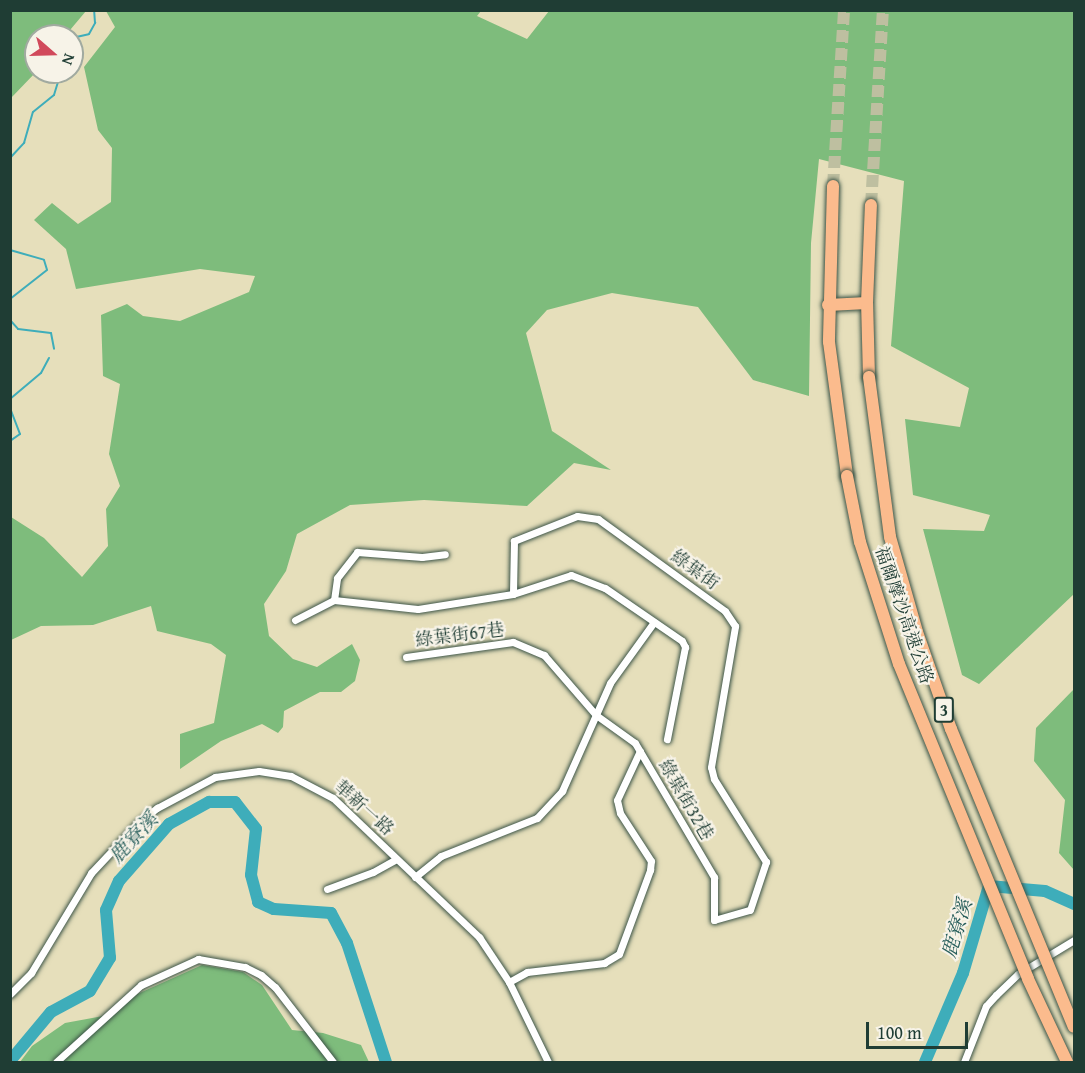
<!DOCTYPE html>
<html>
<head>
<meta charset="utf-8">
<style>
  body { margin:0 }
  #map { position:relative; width:1085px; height:1073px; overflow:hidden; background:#e6dfbb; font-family:"Gentium Book Plus","Noto Serif TC",serif }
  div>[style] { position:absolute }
  .forest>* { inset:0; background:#7ebc7c }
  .stream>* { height:2px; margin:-1px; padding:0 1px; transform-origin:1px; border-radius:1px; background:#3eadba }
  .river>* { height:12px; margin:-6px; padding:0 6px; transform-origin:6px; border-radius:6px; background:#3eadba }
  .highway-tunnel>* { height:12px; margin-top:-6px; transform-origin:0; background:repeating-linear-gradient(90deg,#bebfa0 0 12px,transparent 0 18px) }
  .roads { filter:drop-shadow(0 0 2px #3d5548) drop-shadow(0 0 2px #3d5548) }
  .street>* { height:7px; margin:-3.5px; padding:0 3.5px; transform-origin:3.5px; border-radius:3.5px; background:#fff }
  .highway>* { height:12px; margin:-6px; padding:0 6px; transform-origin:6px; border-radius:6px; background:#fbbb8d }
  .bridges { filter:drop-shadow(0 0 2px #3d5548) drop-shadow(0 0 2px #3d5548) }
  .highway-bridge>* { height:12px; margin:-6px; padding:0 6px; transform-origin:6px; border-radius:6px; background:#fbbb8d }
  span { translate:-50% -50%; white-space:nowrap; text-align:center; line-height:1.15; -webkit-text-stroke:4.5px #f7f3e8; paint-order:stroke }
  .shield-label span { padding:2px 4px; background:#f7f3e8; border:2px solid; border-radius:4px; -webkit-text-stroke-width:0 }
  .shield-label { font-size:16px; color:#1f3d34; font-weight:700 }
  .street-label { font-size:18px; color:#1f3d34 }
  .water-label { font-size:20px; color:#285f5c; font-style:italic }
  .frame { position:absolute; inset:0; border:12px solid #1f3d34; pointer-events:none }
  .north { position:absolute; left:24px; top:24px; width:60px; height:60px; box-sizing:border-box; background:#f7f3e8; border:2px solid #a1aaa0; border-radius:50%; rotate:110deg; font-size:16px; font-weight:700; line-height:24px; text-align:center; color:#1f3d34 }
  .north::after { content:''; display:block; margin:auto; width:21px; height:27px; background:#d1495b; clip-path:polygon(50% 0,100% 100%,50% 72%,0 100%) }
  .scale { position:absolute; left:866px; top:1022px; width:102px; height:27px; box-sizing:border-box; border:3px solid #1f3d34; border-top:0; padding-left:8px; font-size:18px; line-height:21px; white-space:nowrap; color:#1f3d34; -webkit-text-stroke:4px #f7f3e8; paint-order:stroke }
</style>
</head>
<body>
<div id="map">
  <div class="forest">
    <i style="clip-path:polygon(11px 10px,86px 11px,65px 36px,36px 36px,36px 72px,11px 98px)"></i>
    <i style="clip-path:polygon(106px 11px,481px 11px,477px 16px,527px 39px,549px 11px,1074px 11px,1074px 594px,979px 684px,962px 675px,923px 529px,984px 531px,990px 515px,913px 495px,905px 419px,960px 427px,969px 388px,891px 346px,904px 181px,819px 159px,811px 243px,809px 396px,753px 380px,698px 307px,612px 293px,547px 310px,526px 333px,552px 431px,611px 470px,574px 463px,527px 506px,424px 500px,350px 505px,297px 534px,286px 571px,264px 604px,269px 636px,293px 659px,317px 667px,352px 644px,360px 660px,355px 681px,341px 692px,320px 692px,284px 711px,283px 727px,278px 733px,262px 724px,221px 741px,180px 769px,180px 734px,214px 723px,226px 655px,211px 644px,157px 631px,151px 606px,93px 625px,41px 626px,11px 640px,11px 517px,44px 538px,82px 577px,108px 546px,106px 509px,120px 486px,109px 454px,120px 384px,103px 376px,101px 315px,127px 304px,143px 316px,180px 321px,249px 292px,255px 276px,200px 269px,76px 289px,66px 249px,34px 220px,52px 203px,78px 224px,111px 202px,112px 148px,98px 130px,84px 67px,115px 27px)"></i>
    <i style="clip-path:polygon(1074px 689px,1074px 870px,1059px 853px,1065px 800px,1034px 761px,1036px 728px)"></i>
    <i style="clip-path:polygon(202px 965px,243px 972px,262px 985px,292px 1030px,323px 1033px,361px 1045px,369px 1062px,20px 1062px,32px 1046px,65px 1023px,114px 1014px,133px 996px)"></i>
  </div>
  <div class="stream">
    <i style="left:72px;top:38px;width:17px;rotate:-13deg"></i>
    <i style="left:89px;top:34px;width:13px;rotate:-61deg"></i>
    <i style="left:95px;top:23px;width:13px;rotate:-94deg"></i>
    <i style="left:10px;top:158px;width:21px;rotate:-47deg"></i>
    <i style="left:24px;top:143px;width:32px;rotate:-74deg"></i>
    <i style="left:33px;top:112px;width:27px;rotate:-39deg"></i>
    <i style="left:54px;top:95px;width:24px;rotate:-73deg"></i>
    <i style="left:10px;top:250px;width:35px;rotate:16deg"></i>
    <i style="left:44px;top:260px;width:10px;rotate:73deg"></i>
    <i style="left:47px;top:270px;width:47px;rotate:141.9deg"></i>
    <i style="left:10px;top:320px;width:12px;rotate:48deg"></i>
    <i style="left:18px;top:329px;width:33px;rotate:7deg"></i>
    <i style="left:51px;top:333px;width:16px;rotate:79deg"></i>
    <i style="left:10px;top:399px;width:40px;rotate:-40deg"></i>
    <i style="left:41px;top:373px;width:17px;rotate:-62deg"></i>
    <i style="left:10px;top:408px;width:28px;rotate:69deg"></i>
    <i style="left:20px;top:434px;width:12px;rotate:145deg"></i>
  </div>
  <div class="river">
    <i style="left:10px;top:1061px;width:64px;rotate:-50.1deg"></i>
    <i style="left:51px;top:1012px;width:44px;rotate:-28.3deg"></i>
    <i style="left:90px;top:991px;width:39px;rotate:-59deg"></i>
    <i style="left:110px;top:958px;width:48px;rotate:-94.8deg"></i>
    <i style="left:106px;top:910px;width:32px;rotate:-66deg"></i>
    <i style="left:119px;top:881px;width:76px;rotate:-48.7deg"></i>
    <i style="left:169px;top:824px;width:46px;rotate:-28.8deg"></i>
    <i style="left:209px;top:802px;width:26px"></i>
    <i style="left:235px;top:802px;width:34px;rotate:52deg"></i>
    <i style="left:256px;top:829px;width:46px;rotate:96.2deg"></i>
    <i style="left:251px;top:875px;width:28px;rotate:75deg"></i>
    <i style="left:258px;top:902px;width:17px;rotate:24deg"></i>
    <i style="left:274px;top:909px;width:57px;rotate:4deg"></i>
    <i style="left:331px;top:913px;width:34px;rotate:62deg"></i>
    <i style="left:347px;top:943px;width:125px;rotate:71.9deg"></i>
    <i style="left:925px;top:1062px;width:97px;rotate:-66.9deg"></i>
    <i style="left:963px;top:973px;width:91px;rotate:-73.4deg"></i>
    <i style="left:989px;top:886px;width:56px;rotate:5.1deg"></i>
    <i style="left:1045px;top:891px;width:32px;rotate:24deg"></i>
  </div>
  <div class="highway-tunnel">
    <i style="left:833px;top:186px;width:176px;rotate:-86.4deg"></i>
    <i style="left:871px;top:205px;width:195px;rotate:-86.5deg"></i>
  </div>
  <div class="roads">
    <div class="street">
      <i style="left:334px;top:600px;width:84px;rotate:6.1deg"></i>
      <i style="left:418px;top:609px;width:96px;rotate:-9deg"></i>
      <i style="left:513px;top:594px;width:61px;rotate:-18.1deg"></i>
      <i style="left:571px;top:575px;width:36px;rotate:21deg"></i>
      <i style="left:605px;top:588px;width:93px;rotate:34.5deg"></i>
      <i style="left:682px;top:641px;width:7px;rotate:63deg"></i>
      <i style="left:685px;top:647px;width:94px;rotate:101.1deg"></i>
      <i style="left:334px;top:600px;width:22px;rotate:-82deg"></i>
      <i style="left:337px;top:578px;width:33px;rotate:-52deg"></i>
      <i style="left:357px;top:552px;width:65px;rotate:4.4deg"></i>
      <i style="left:422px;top:557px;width:23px;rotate:-7deg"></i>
      <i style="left:295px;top:620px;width:44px;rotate:-27.1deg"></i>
      <i style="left:406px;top:657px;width:108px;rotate:-8deg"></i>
      <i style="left:513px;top:642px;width:34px;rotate:23deg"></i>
      <i style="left:544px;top:655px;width:79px;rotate:49.1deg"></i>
      <i style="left:596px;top:715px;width:48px;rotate:35.7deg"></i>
      <i style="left:635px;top:743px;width:156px;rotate:59.5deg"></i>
      <i style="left:714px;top:877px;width:43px;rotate:90deg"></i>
      <i style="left:714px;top:920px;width:37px;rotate:-16deg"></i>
      <i style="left:750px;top:910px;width:51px;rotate:-71.6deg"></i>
      <i style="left:766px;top:862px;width:98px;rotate:-122.1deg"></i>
      <i style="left:714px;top:779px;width:12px;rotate:-104deg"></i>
      <i style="left:711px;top:767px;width:143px;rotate:-80.3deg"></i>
      <i style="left:735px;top:626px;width:18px;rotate:-124deg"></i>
      <i style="left:725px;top:611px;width:157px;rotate:-144.1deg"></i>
      <i style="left:598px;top:519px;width:21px;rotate:-172deg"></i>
      <i style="left:577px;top:516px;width:68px;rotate:158.4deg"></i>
      <i style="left:514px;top:541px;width:53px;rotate:91.1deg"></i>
      <i style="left:415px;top:877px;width:33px;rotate:-39deg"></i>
      <i style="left:441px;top:856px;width:103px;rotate:-21.6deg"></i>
      <i style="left:537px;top:818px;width:37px;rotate:-47deg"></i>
      <i style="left:562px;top:791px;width:118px;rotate:-66deg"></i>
      <i style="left:610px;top:683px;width:75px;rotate:-54.2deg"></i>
      <i style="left:327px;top:889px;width:49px;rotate:-20.3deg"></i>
      <i style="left:373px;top:872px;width:26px;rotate:-29deg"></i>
      <i style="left:509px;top:982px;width:21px;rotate:-29deg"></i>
      <i style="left:527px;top:972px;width:78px;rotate:-6.7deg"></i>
      <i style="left:604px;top:963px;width:17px;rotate:-31deg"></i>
      <i style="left:619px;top:954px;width:90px;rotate:-69.7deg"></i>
      <i style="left:650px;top:870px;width:9px;rotate:-84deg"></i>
      <i style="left:651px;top:861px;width:57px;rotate:-122.9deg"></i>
      <i style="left:620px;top:813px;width:13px;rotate:-103deg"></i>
      <i style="left:617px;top:800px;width:54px;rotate:-64.9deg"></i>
      <i style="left:10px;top:994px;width:30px;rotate:-45deg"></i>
      <i style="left:31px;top:973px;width:117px;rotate:-59deg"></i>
      <i style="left:91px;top:873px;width:67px;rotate:-46.8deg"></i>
      <i style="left:137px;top:824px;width:26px;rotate:-39deg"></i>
      <i style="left:157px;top:808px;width:66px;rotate:-28.1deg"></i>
      <i style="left:215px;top:777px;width:44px;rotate:-7.8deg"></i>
      <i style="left:259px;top:771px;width:32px;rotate:9deg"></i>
      <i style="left:291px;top:776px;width:47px;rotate:27.6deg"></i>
      <i style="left:333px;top:798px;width:202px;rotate:43.6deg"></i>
      <i style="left:479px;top:937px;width:54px;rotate:56.3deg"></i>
      <i style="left:509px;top:982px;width:89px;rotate:64deg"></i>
      <i style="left:56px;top:1062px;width:115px;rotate:-42.2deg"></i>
      <i style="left:141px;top:985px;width:63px;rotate:-24.5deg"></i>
      <i style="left:198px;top:959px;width:48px;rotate:9.7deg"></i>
      <i style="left:245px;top:967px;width:18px;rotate:27deg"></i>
      <i style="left:261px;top:975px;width:18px;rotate:41deg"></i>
      <i style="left:275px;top:987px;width:95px;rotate:52.3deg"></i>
      <i style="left:964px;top:1062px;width:60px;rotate:-68.6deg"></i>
      <i style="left:986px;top:1006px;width:15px;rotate:-48deg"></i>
      <i style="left:996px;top:995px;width:30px;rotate:-44deg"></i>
      <i style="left:1018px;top:974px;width:66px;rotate:-31.3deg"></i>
    </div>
    <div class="highway">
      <i style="left:833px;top:186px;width:156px;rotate:91.5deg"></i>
      <i style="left:829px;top:342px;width:135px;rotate:82.3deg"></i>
      <i style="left:828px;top:305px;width:39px;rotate:-3deg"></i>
      <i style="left:869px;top:377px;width:74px;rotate:-91.5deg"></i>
      <i style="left:867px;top:303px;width:98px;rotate:-87.7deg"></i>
    </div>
  </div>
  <div class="bridges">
    <div class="highway-bridge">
      <i style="left:869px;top:377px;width:161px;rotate:82.5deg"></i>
      <i style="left:890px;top:537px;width:99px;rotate:74.1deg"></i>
      <i style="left:917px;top:632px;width:103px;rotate:70.7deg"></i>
      <i style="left:951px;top:729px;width:322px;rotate:67.6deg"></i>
      <i style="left:847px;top:476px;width:67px;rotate:78.9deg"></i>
      <i style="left:860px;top:542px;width:128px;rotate:72.3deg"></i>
      <i style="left:899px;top:664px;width:340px;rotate:67.7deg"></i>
      <i style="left:1028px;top:979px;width:92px;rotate:64.8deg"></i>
    </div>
  </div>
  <div class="shield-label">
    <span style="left:944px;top:710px">3</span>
  </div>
  <div class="street-label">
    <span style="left:695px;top:570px;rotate:36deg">綠葉街</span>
    <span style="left:904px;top:615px;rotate:71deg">福爾摩沙高速公路</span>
    <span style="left:460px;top:635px;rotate:-7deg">綠葉街67巷</span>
    <span style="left:686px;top:800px;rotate:60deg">綠葉街32巷</span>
    <span style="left:364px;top:808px;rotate:42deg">華新一路</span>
  </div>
  <div class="water-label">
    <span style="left:133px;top:837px;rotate:-47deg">鹿寮溪</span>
    <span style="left:956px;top:928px;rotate:-73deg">鹿寮溪</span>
  </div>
  <div class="frame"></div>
  <div class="north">N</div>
  <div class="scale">100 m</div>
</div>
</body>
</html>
